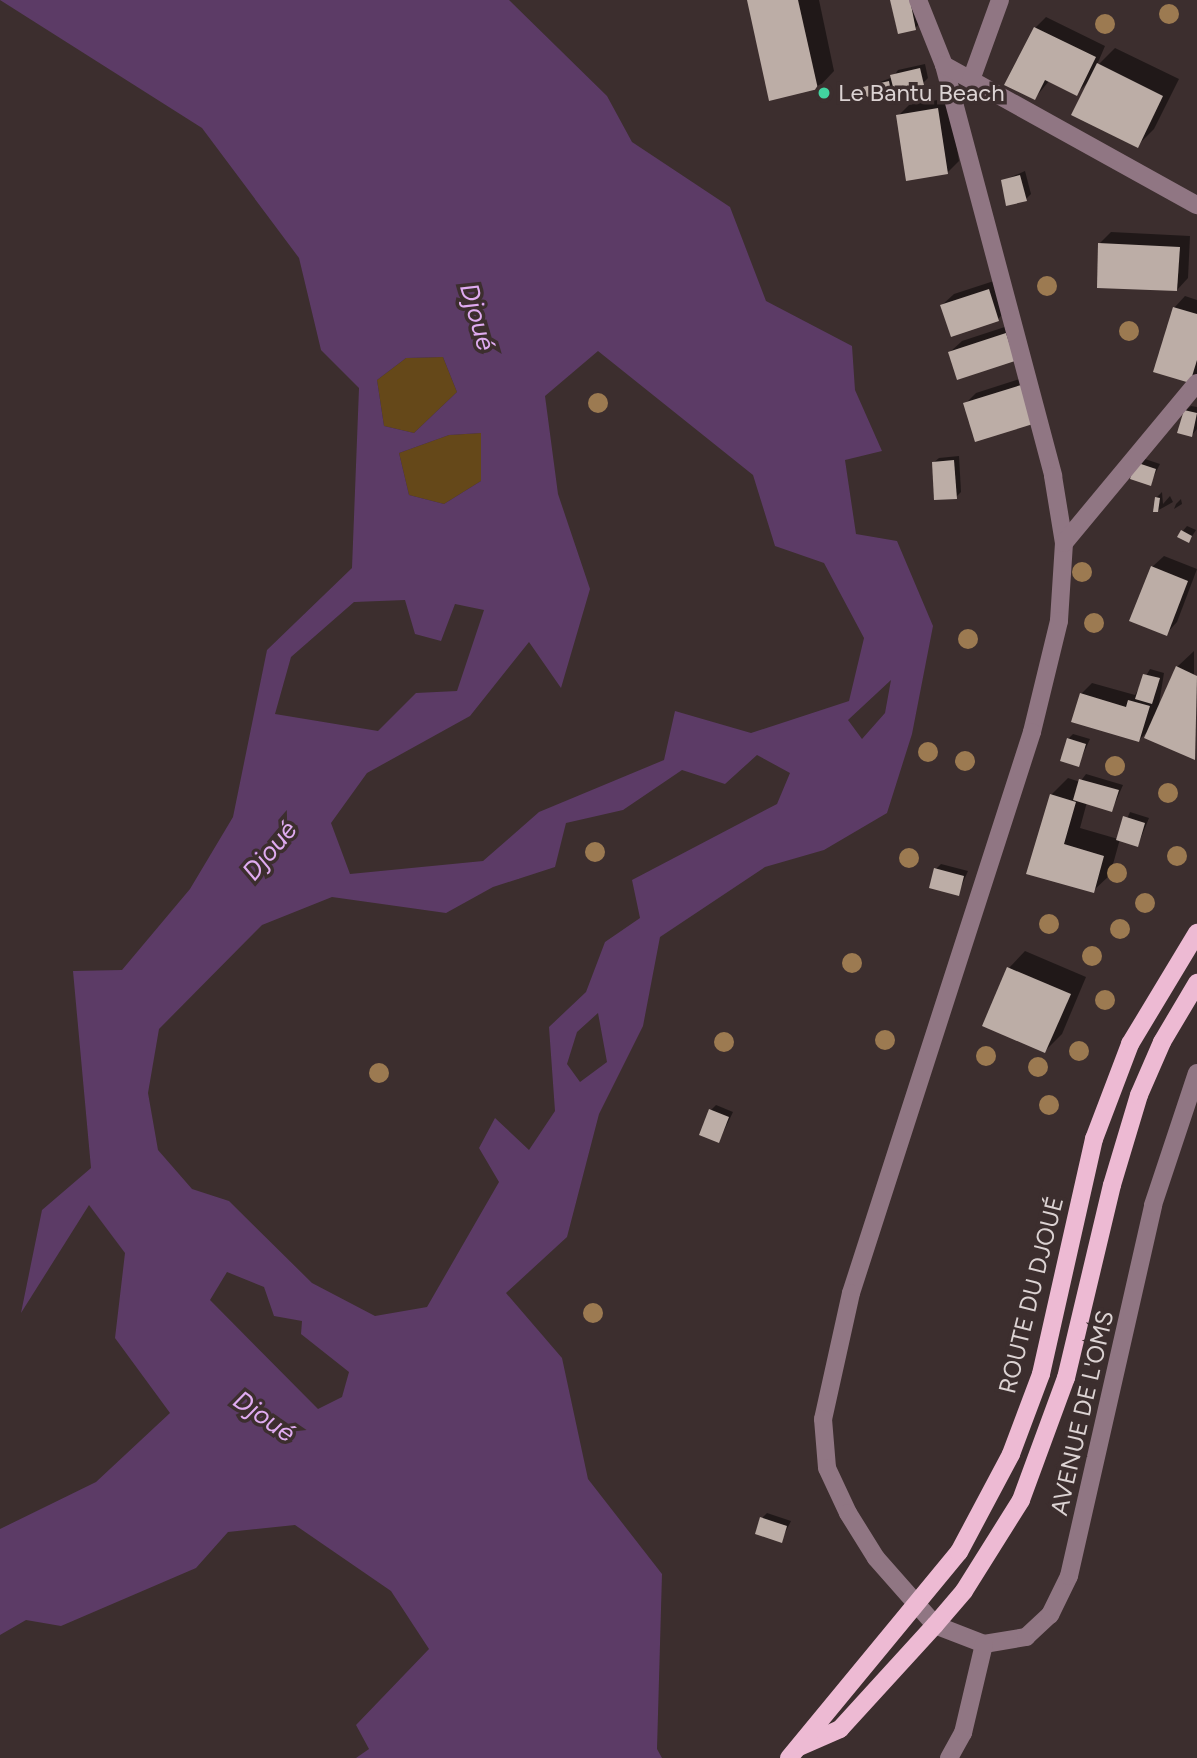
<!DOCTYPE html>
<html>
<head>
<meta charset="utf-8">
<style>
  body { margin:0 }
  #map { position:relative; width:1197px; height:1758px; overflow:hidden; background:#3c2e2e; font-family:Figtree,sans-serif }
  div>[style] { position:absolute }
  .green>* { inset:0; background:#654819 }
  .water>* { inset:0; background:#5c3b66 }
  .shadow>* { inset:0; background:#0007 }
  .building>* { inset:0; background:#bcada6 }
  .minor>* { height:18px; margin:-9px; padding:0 9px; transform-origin:9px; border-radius:9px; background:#907683 }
  .major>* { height:18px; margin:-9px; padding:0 9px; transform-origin:9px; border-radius:9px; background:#edbad3 }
  .trees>* { width:20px; height:20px; margin:-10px; border-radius:50%; background:#9c7a51 }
  .dots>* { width:19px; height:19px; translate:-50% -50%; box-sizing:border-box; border:4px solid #3c2e2e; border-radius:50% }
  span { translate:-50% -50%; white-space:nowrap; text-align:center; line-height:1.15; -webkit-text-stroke:7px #3c2e2e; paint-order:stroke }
  .poi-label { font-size:24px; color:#dcd3d3 }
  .left { translate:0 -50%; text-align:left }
  .street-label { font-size:24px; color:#dcd3d3 }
  .water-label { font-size:26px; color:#dfabf0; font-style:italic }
</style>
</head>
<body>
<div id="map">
  <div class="green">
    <i style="clip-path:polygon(443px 357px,457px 392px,414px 433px,384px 426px,377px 380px,406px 358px)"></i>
    <i style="clip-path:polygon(481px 433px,481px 481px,444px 504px,409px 495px,399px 453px,449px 435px)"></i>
  </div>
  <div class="water">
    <i style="clip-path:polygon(evenodd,0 0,509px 0,607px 96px,632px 142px,730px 207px,766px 301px,852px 346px,855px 390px,882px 451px,845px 460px,856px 534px,897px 541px,933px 626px,912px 734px,887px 813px,824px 850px,765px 867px,660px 937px,643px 1026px,599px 1114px,567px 1237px,506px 1293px,562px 1358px,588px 1479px,662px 1574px,657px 1749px,662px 1758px,356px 1758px,369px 1749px,356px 1725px,429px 1649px,391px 1591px,295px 1525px,228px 1532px,196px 1568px,61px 1626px,26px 1620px,0 1635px,0 1529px,96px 1482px,170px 1413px,115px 1338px,125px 1253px,89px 1205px,21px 1313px,42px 1210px,91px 1168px,73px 971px,122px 970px,190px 889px,233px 817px,267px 650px,352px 568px,359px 388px,321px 350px,299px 258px,202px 128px,0 0,598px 351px,753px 475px,775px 546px,824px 563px,864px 638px,849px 701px,751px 733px,675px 711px,664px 760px,539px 812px,483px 861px,350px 874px,331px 823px,367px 773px,470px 716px,529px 642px,561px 688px,590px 589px,558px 494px,545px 396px,598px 351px,0 0,443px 357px,457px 392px,414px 433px,384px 426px,377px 380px,406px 358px,443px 357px,0 0,481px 433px,481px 481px,444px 504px,409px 495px,399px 453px,449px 435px,481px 433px,0 0,405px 600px,415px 634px,441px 641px,455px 604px,484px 610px,457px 691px,416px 693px,378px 731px,275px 714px,291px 657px,354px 602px,405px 600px,0 0,891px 680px,885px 713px,862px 739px,848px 720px,891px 680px,0 0,757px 755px,790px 773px,777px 804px,632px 880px,640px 918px,605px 942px,586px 992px,549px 1027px,555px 1111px,529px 1150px,495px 1118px,479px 1148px,499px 1182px,427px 1307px,375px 1316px,312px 1283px,229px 1201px,192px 1189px,158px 1150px,148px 1093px,159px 1029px,262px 925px,332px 897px,446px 913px,493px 887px,555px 867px,566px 823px,623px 810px,682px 770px,725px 784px,757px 755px,0 0,598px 1013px,607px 1062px,580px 1082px,567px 1064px,577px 1032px,598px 1013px,0 0,227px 1272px,264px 1287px,274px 1316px,302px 1321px,301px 1334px,349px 1372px,342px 1397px,318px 1409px,210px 1300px,227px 1272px)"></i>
  </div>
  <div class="shadow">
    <i style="clip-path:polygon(748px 0,819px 0,834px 71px,818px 88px)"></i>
    <i style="clip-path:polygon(892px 0,923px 0,927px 17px,915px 28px)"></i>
    <i style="clip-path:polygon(1046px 17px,1105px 46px,1096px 67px,1115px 48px,1179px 79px,1154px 129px,1137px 146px,1089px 81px,1076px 94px,1049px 81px,1035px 98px,1035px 28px)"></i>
    <i style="clip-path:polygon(925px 64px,928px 78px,923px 83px,890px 90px,865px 88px,893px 77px,898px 70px)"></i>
    <i style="clip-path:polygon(949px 98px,959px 161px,948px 172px,898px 116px,909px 105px)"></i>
    <i style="clip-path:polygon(1025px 171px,1031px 194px,1026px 199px,1002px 181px)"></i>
    <i style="clip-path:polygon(1111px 232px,1190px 236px,1188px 278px,1177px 290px,1100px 243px)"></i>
    <i style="clip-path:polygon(1000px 279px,1009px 308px,998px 319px,942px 305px,954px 294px)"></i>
    <i style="clip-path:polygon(1185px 296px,1197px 300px,1197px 374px,1189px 381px,1174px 308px)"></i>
    <i style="clip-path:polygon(1017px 323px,1025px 348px,950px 352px,962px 341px)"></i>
    <i style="clip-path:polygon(1032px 375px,1043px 411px,965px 404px,976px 393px)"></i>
    <i style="clip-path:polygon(1191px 406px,1197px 407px,1197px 429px,1192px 435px,1185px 411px)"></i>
    <i style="clip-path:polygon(959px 456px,961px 492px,956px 497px,933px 463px,939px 458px)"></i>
    <i style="clip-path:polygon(1142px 458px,1160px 464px,1150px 484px,1132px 478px)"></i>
    <i style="clip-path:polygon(1162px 492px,1163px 504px,1170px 496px,1173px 502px,1157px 511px,1157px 497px)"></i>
    <i style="clip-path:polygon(1181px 499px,1182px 504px,1174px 509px,1176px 504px)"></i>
    <i style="clip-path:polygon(1187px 526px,1196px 530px,1189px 541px,1182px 532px)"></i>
    <i style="clip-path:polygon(1164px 556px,1197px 569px,1177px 622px,1166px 634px,1152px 567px)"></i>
    <i style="clip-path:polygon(1194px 651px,1194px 758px,1149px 730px,1139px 740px,1081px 694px,1092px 683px,1135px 695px,1150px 669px,1164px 673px,1158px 710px,1177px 667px)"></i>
    <i style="clip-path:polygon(1073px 734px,1090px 739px,1078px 765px,1068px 739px)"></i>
    <i style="clip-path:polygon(1086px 774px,1123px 785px,1112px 810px,1087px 802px,1080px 828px,1118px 839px,1130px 812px,1149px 818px,1138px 845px,1120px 839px,1110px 875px,1093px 891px,1029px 872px,1051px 795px,1068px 778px,1080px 782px)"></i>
    <i style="clip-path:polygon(941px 864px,968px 871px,958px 894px,936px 869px)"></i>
    <i style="clip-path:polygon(1025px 951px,1086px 977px,1062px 1034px,1045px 1051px,1009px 968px)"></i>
    <i style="clip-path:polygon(716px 1105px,733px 1112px,719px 1141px,711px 1110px)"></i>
    <i style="clip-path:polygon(767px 1513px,791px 1521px,781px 1541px,762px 1518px)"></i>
  </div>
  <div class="building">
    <i style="clip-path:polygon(747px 0,798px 0,818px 89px,769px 101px)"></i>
    <i style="clip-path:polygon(890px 0,910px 0,916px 30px,898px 34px)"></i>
    <i style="clip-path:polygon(1034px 27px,1096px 57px,1077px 96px,1045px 80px,1035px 100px,1004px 85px)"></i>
    <i style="clip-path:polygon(1097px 63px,1163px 96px,1138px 148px,1071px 115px)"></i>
    <i style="clip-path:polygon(920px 68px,924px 85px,894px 91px,890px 75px)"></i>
    <i style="clip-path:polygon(889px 81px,891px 92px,866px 97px,863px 87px)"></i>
    <i style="clip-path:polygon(938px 108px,948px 174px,906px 181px,896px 115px)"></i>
    <i style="clip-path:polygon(1020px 175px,1027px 201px,1006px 206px,1001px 180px)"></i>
    <i style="clip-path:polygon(1098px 243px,1180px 247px,1177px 291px,1097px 288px)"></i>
    <i style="clip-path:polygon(989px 289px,999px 321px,951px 337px,940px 305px)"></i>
    <i style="clip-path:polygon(1173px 307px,1197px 314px,1197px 360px,1190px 383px,1153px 372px)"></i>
    <i style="clip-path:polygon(1006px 333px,1015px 361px,957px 380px,948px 352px)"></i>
    <i style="clip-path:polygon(1021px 385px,1033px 424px,975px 442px,963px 403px)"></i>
    <i style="clip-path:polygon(1184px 410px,1197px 413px,1192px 437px,1177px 433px)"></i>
    <i style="clip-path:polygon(954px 460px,957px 499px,934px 500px,932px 462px)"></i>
    <i style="clip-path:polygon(1135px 462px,1156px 469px,1151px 486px,1130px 479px)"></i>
    <i style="clip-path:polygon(1155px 497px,1160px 498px,1158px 512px,1153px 512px)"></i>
    <i style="clip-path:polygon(1181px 530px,1192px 536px,1189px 543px,1177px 537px)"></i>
    <i style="clip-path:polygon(1151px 566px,1188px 581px,1167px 636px,1129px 621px)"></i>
    <i style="clip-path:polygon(1176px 666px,1197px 676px,1195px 760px,1144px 738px)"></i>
    <i style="clip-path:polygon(1143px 674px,1160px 678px,1152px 704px,1135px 699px)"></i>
    <i style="clip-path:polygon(1080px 693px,1126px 707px,1128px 700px,1150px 706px,1139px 742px,1071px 722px)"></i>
    <i style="clip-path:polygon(1067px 738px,1086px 744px,1079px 767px,1060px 761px)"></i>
    <i style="clip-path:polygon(1079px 779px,1119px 790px,1112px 812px,1073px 800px)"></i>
    <i style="clip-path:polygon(1050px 794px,1076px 802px,1064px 844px,1104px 856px,1094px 893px,1026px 874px)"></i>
    <i style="clip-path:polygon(1123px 816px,1145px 823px,1138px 847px,1116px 840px)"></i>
    <i style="clip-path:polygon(934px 868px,964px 876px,959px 896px,929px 888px)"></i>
    <i style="clip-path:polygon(1007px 967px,1071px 994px,1045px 1053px,982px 1026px)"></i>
    <i style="clip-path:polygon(709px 1109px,729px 1117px,719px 1143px,699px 1135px)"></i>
    <i style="clip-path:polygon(760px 1517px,787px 1526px,782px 1543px,755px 1534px)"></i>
  </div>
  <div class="minor">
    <i style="left:918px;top:0;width:70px;rotate:68.2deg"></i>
    <i style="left:944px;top:65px;width:425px;rotate:75.1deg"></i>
    <i style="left:1053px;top:476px;width:68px;rotate:80.7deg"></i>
    <i style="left:1064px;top:543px;width:78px;rotate:93.7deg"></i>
    <i style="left:1059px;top:621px;width:114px;rotate:103.7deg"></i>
    <i style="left:1032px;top:732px;width:589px;rotate:107.88deg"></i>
    <i style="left:851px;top:1293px;width:129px;rotate:102.5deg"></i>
    <i style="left:823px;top:1419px;width:49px;rotate:85.3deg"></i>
    <i style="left:827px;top:1468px;width:50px;rotate:65deg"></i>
    <i style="left:848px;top:1513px;width:53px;rotate:58.1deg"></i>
    <i style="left:876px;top:1558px;width:89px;rotate:48.6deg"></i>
    <i style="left:935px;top:1625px;width:53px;rotate:21.2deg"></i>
    <i style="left:984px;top:1644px;width:43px;rotate:-9.5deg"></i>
    <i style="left:1026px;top:1637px;width:33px;rotate:-43deg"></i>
    <i style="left:1050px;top:1615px;width:43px;rotate:-64deg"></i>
    <i style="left:1069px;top:1576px;width:380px;rotate:-77.2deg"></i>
    <i style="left:1153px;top:1205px;width:139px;rotate:-71.6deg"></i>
    <i style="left:944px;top:65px;width:289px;rotate:29deg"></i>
    <i style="left:971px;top:80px;width:85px;rotate:-70.1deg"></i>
    <i style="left:1064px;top:543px;width:208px;rotate:-50.3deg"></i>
    <i style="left:949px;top:1758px;width:29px;rotate:-61deg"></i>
    <i style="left:963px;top:1733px;width:91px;rotate:-76.7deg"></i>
  </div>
  <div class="major">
    <i style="left:799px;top:1747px;width:45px;rotate:-23.7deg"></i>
    <i style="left:840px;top:1729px;width:141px;rotate:-47.6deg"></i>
    <i style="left:935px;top:1625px;width:45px;rotate:-49.5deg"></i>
    <i style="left:964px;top:1591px;width:107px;rotate:-57.9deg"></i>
    <i style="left:1021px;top:1500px;width:130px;rotate:-69.8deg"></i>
    <i style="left:1066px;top:1378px;width:198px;rotate:-76.6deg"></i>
    <i style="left:1112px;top:1185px;width:94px;rotate:-73.3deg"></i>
    <i style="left:1139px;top:1095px;width:58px;rotate:-66.5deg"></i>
    <i style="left:1162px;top:1042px;width:69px;rotate:-59.3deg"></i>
    <i style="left:789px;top:1758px;width:267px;rotate:-50.5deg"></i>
    <i style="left:959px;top:1552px;width:111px;rotate:-62deg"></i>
    <i style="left:1011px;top:1454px;width:85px;rotate:-69.4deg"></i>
    <i style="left:1041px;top:1374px;width:241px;rotate:-77.3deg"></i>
    <i style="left:1094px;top:1139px;width:102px;rotate:-69.2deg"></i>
    <i style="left:1130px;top:1044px;width:130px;rotate:-58.9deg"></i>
  </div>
  <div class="trees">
    <i style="left:1169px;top:14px"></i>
    <i style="left:1105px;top:24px"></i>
    <i style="left:1047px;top:286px"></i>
    <i style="left:1129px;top:331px"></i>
    <i style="left:598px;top:403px"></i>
    <i style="left:1082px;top:572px"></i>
    <i style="left:1094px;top:623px"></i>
    <i style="left:968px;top:639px"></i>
    <i style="left:928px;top:752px"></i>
    <i style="left:965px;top:761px"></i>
    <i style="left:1115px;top:766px"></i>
    <i style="left:1168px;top:793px"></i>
    <i style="left:595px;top:852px"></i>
    <i style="left:1177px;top:856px"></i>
    <i style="left:909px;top:858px"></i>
    <i style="left:1117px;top:873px"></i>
    <i style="left:1145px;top:903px"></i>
    <i style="left:1049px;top:924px"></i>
    <i style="left:1120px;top:929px"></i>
    <i style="left:1092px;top:956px"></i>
    <i style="left:852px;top:963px"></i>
    <i style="left:1105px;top:1000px"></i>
    <i style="left:885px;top:1040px"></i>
    <i style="left:724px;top:1042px"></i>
    <i style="left:1079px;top:1051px"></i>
    <i style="left:986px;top:1056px"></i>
    <i style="left:1038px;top:1067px"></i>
    <i style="left:379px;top:1073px"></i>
    <i style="left:1049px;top:1105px"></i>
    <i style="left:593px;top:1313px"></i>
  </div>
  <div class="dots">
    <i style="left:824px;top:93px;background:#42d4a0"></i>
  </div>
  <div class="poi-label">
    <span class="left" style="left:838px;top:93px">Le Bantu Beach</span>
  </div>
  <div class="street-label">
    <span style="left:1031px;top:1295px;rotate:-76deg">ROUTE DU DJOUÉ</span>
    <span style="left:1082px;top:1413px;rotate:-77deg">AVENUE DE L'OMS</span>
  </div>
  <div class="water-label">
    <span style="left:477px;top:317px;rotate:74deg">Djoué</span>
    <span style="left:270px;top:851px;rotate:-50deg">Djoué</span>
    <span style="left:264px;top:1417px;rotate:35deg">Djoué</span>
  </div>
</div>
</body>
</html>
